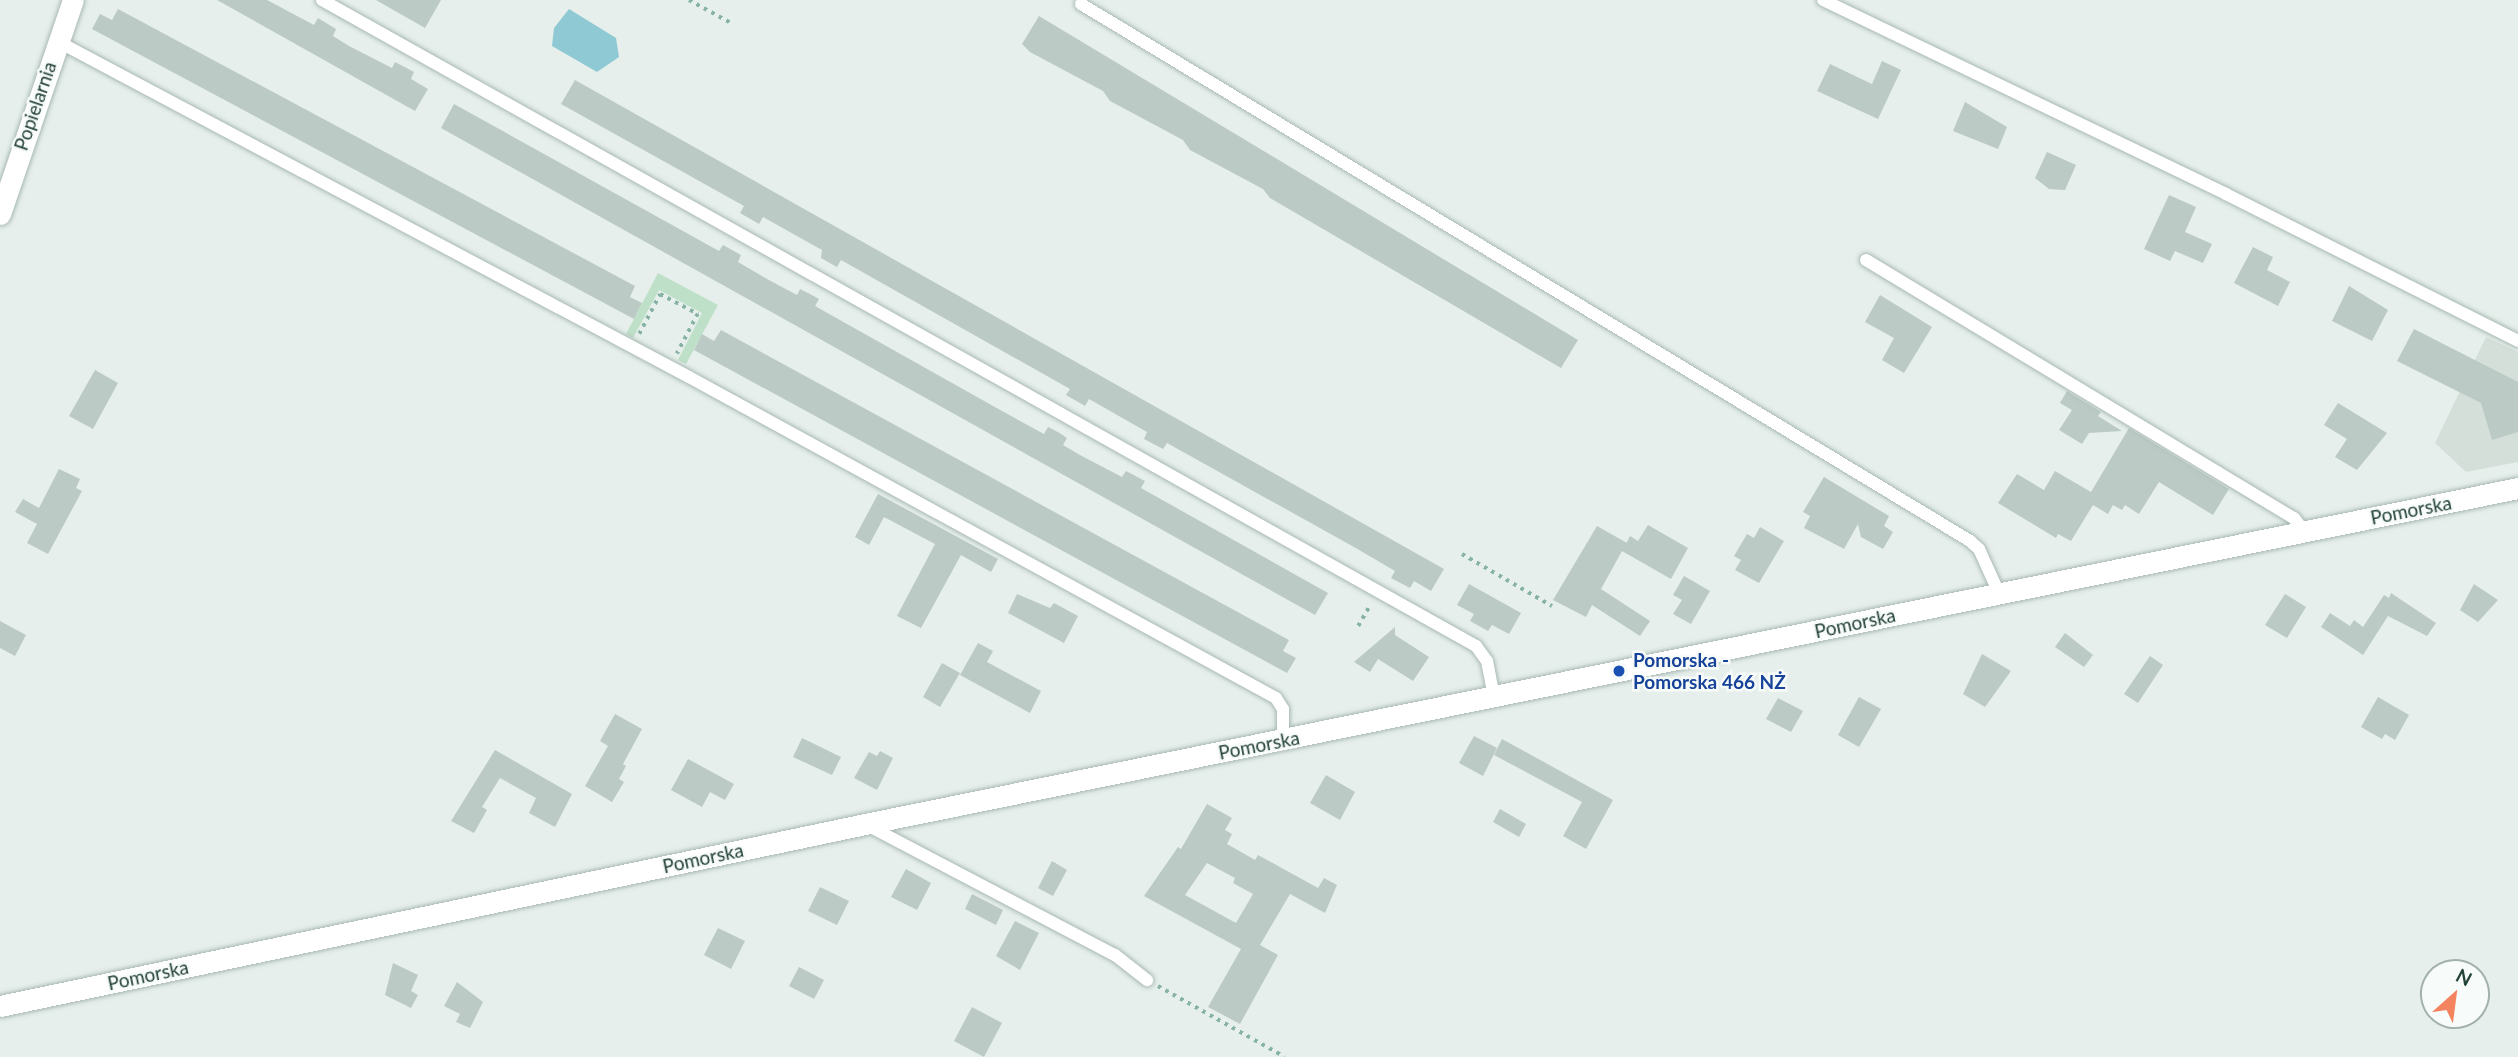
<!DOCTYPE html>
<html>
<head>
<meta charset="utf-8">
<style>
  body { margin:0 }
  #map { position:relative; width:2518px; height:1057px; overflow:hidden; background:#e6efeb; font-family:Lato,sans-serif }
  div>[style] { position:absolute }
  .built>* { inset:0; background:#d4dfda }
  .green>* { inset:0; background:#bfe0c8 }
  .water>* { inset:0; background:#8ec9d4 }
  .building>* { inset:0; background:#bbcac4 }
  .path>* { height:3.5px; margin-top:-1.75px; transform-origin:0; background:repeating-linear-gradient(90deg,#86b3a5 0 3.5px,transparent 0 8.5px) }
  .roads { filter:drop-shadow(0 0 2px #a8b8b2) drop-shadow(0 0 2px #a8b8b2) }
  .lane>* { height:12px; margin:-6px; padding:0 6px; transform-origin:6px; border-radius:6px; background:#fff }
  .street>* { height:21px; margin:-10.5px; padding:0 10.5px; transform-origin:10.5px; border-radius:10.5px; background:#fff }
  .secondary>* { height:21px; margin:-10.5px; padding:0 10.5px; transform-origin:10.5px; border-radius:10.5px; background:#fff }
  .dots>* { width:19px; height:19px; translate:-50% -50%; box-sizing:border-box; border:4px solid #f7fbf9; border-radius:50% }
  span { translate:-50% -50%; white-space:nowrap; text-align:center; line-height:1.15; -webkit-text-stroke:5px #f7fbf9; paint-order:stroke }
  .street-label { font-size:19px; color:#24423a }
  .transit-label { font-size:19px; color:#164399; font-weight:700 }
  .left { translate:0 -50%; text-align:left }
  .north { position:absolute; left:2420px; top:959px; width:70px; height:70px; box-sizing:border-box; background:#f7fbf9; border:2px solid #a3b1ad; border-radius:50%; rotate:28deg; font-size:19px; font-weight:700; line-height:28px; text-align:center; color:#24423a }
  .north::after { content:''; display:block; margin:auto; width:24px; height:32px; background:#f4845f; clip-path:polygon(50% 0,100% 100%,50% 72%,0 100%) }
</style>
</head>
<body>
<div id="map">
  <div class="built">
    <i style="clip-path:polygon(2486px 337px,2518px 352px,2518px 462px,2466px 472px,2435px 443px)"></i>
  </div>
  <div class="green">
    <i style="clip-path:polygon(658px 273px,718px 305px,686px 364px,678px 360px,702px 313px,659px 290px,633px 338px,626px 334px)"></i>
  </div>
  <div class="water">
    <i style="clip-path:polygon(569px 9px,616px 38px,619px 57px,597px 72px,552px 46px,554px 28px)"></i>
  </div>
  <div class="building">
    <i style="clip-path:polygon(217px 0,267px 0,314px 25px,318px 18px,336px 29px,333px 36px,349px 46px,392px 68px,395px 62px,414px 72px,411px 79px,428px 89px,415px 111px)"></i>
    <i style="clip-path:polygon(376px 0,441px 0,425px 28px)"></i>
    <i style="clip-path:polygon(118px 9px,635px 286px,630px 297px,642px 303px,634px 319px,92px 29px,100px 14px,112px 20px)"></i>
    <i style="clip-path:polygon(1039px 16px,1578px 340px,1561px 368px,1270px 198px,1263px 189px,1190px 150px,1183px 140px,1110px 101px,1103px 91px,1030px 52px,1022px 44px)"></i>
    <i style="clip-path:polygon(1882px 61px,1901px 70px,1878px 119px,1817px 91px,1830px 64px,1872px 84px)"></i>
    <i style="clip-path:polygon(575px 80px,1444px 569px,1431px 591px,1414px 581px,1410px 588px,1391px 578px,1395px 571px,1354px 547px,1167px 443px,1163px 449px,1144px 439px,1147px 432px,1089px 399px,1085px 406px,1066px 395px,1070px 389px,841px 260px,837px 267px,821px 258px,822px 250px,763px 217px,759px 224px,740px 213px,744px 206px,561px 104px)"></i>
    <i style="clip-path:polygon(1965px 102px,2007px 127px,1998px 149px,1953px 131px)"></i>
    <i style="clip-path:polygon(454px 104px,719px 251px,723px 245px,741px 255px,738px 262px,767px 279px,797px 295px,800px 289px,810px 294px,819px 299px,815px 306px,1002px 411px,1044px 434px,1048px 427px,1058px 432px,1067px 438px,1063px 445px,1080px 455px,1122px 477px,1126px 471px,1145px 481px,1141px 488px,1328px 593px,1315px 615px,441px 128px)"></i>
    <i style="clip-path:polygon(2047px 152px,2076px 165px,2065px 190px,2049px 189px,2035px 178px)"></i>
    <i style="clip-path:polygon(2169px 195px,2196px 207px,2185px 232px,2212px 244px,2203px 263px,2175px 251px,2170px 261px,2144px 249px)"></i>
    <i style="clip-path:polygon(2253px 247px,2273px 257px,2267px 270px,2290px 282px,2278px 306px,2234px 283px)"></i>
    <i style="clip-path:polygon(2349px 286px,2388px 310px,2372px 341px,2332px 321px)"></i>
    <i style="clip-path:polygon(1880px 295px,1932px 327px,1904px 373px,1882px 360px,1894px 338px,1865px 322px)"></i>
    <i style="clip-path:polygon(2414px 329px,2518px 382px,2518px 432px,2492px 440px,2481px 403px,2397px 361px)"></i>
    <i style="clip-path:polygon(721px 330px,1289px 640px,1283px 651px,1296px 658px,1287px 673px,694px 350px,702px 334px,714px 341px)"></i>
    <i style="clip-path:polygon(95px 370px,118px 383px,93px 429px,69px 416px)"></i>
    <i style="clip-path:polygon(2067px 391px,2101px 412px,2098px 416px,2122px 431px,2089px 433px,2082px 444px,2059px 430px,2072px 410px,2060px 403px)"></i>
    <i style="clip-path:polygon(2338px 403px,2387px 433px,2357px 470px,2335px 457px,2347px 439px,2324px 425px)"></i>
    <i style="clip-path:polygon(2129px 428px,2229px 489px,2213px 515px,2159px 482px,2139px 514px,2125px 505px,2122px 510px,2113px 505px,2108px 514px,2093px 505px,2071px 541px,2058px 534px,2056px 538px,1998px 503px,2017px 474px,2044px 490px,2055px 471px,2091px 492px)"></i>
    <i style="clip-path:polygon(59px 469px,80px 479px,76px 488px,82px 491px,48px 554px,27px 543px,37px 524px,15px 512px,23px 499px,39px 508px)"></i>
    <i style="clip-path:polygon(1824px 477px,1889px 516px,1884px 526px,1893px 532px,1883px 549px,1861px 537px,1858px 524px,1844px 549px,1804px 528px,1810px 516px,1803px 512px)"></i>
    <i style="clip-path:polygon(878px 494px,998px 559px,991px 572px,961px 555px,921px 628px,897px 616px,935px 544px,884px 517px,869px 545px,855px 537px)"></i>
    <i style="clip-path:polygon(1648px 525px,1688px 548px,1671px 579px,1622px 551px,1601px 589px,1650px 621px,1640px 636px,1592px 605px,1586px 617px,1553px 600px,1597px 526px,1627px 543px,1625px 546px,1630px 536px,1638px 541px)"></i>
    <i style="clip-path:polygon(1760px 527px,1784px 541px,1759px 583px,1735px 570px,1741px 560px,1734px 556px,1747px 534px,1754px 538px)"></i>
    <i style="clip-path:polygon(1684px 576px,1710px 591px,1691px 624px,1673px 614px,1682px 600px,1673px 595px)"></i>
    <i style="clip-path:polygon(1469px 584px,1521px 613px,1509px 634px,1492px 625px,1488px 631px,1470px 621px,1474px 614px,1457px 605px)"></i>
    <i style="clip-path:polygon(2474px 584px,2498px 600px,2478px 622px,2460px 610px)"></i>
    <i style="clip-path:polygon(2391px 593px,2436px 623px,2427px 636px,2388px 616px,2363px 655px,2321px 627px,2330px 613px,2350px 626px,2354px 620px,2363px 627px,2384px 595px,2389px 598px)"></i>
    <i style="clip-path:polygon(1017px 594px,1050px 608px,1054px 603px,1078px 616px,1064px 643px,1008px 613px)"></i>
    <i style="clip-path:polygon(2285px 594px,2306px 607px,2287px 638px,2265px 625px)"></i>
    <i style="clip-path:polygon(0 621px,26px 635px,15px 656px,0 648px)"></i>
    <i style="clip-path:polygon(1395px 627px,1395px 635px,1429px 657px,1413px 681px,1378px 659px,1370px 672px,1354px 662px)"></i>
    <i style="clip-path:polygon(2065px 633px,2093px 655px,2084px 667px,2055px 647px)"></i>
    <i style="clip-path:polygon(978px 643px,993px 651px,987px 662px,1041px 691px,1030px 713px,960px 675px)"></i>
    <i style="clip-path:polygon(1982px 654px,2011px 671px,1985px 707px,1963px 694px)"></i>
    <i style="clip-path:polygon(2150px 656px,2163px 665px,2138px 703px,2124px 694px)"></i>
    <i style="clip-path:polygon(942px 663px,960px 673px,940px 707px,923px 697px)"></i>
    <i style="clip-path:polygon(1859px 697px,1881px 709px,1859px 747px,1838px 735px)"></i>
    <i style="clip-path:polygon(2378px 697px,2409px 715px,2395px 740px,2385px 734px,2382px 739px,2361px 727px)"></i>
    <i style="clip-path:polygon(1778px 698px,1803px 711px,1791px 732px,1766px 719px)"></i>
    <i style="clip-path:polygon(615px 714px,642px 729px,623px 764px,626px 766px,619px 779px,624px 782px,612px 802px,585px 786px,608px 746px,600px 741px)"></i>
    <i style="clip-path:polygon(1474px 736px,1497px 748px,1483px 776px,1459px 763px)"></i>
    <i style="clip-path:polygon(802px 738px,841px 757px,832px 775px,793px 757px)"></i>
    <i style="clip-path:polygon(1502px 739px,1613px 800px,1586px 849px,1563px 836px,1582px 802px,1494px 755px)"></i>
    <i style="clip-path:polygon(495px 750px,572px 794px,555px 827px,529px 813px,536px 798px,500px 778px,482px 807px,487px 810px,474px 833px,451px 821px)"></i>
    <i style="clip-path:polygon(880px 751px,893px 758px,877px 790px,854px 778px,869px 752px,877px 756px)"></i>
    <i style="clip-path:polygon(688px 759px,734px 784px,725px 800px,710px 792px,702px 807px,671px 790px)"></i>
    <i style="clip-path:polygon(1326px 775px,1355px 792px,1340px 820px,1310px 803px)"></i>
    <i style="clip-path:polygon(evenodd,1207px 804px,1232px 818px,1225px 830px,1232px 834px,1227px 844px,1255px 860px,1258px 855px,1318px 888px,1324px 878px,1337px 885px,1325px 913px,1290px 894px,1260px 945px,1278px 955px,1240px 1024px,1208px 1007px,1241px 949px,1144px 896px,1178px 847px,1181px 849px,1207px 804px,1207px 863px,1235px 878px,1233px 883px,1253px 894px,1236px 923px,1185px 895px,1207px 863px)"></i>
    <i style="clip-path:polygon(1500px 809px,1526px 824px,1519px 837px,1493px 822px)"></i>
    <i style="clip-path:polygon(1052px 861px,1067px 870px,1053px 896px,1038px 888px)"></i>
    <i style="clip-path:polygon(906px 869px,931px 883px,917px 910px,891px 897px)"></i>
    <i style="clip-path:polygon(820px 887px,849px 901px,837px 925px,808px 911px)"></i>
    <i style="clip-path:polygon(972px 894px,1003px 910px,996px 925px,965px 909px)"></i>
    <i style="clip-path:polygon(1015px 921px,1039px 933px,1020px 970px,996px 956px)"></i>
    <i style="clip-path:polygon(718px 928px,745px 941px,731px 969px,704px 955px)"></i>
    <i style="clip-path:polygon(393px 963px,418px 975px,411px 991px,418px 995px,411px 1008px,385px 995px)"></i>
    <i style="clip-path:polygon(799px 967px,824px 980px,814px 999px,789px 986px)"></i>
    <i style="clip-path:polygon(457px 982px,483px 1002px,470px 1028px,456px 1022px,460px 1014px,444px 1006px)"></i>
    <i style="clip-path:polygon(972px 1007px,1002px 1023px,984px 1057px,954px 1041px)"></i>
  </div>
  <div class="path">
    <i style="left:689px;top:0;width:50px;rotate:28.6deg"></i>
    <i style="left:639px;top:334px;width:45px;rotate:-62.3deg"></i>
    <i style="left:660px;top:294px;width:43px;rotate:27.8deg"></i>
    <i style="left:698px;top:314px;width:45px;rotate:117.7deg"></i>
    <i style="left:1462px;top:554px;width:104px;rotate:30deg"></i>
    <i style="left:1358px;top:626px;width:24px;rotate:-60deg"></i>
    <i style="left:1158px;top:986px;width:145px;rotate:29.2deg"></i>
  </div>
  <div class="roads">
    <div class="lane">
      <i style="left:322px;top:0;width:1323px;rotate:29.24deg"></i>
      <i style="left:1476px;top:646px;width:19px;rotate:54deg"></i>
      <i style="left:1487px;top:661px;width:37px;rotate:79deg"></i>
      <i style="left:1823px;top:0;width:447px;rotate:25.7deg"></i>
      <i style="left:2226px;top:194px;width:327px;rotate:26.7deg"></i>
      <i style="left:1081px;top:4px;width:1039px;rotate:31.13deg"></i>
      <i style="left:1970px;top:541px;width:12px;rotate:42deg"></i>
      <i style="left:1979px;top:549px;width:48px;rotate:65.6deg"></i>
      <i style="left:57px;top:41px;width:716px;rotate:28deg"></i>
      <i style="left:689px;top:377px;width:669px;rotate:28.67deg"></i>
      <i style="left:1276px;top:698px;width:13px;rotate:58deg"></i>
      <i style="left:1283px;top:709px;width:31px;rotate:90deg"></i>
      <i style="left:1866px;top:260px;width:500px;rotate:31.1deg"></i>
      <i style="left:2294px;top:518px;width:16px;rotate:52deg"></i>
      <i style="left:865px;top:824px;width:282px;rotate:27.7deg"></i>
      <i style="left:1115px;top:955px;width:41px;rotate:38deg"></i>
    </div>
    <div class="street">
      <i style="left:0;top:214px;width:226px;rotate:-71.2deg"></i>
    </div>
    <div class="secondary">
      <i style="left:0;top:1006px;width:884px;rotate:-11.88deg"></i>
      <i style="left:865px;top:824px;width:1687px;rotate:-11.49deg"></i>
    </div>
  </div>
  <div class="dots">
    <i style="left:1619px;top:671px;background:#1a4fb4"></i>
  </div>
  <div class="street-label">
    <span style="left:35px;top:106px;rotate:-71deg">Popielarnia</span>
    <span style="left:2411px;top:510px;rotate:-11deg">Pomorska</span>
    <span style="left:1855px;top:623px;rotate:-12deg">Pomorska</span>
    <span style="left:1259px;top:745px;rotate:-11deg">Pomorska</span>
    <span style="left:703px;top:858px;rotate:-12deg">Pomorska</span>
    <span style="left:148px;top:975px;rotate:-12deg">Pomorska</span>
  </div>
  <div class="transit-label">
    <span class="left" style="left:1633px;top:671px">Pomorska -<br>Pomorska 466 NŻ</span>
  </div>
  <div class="north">N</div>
</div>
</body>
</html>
